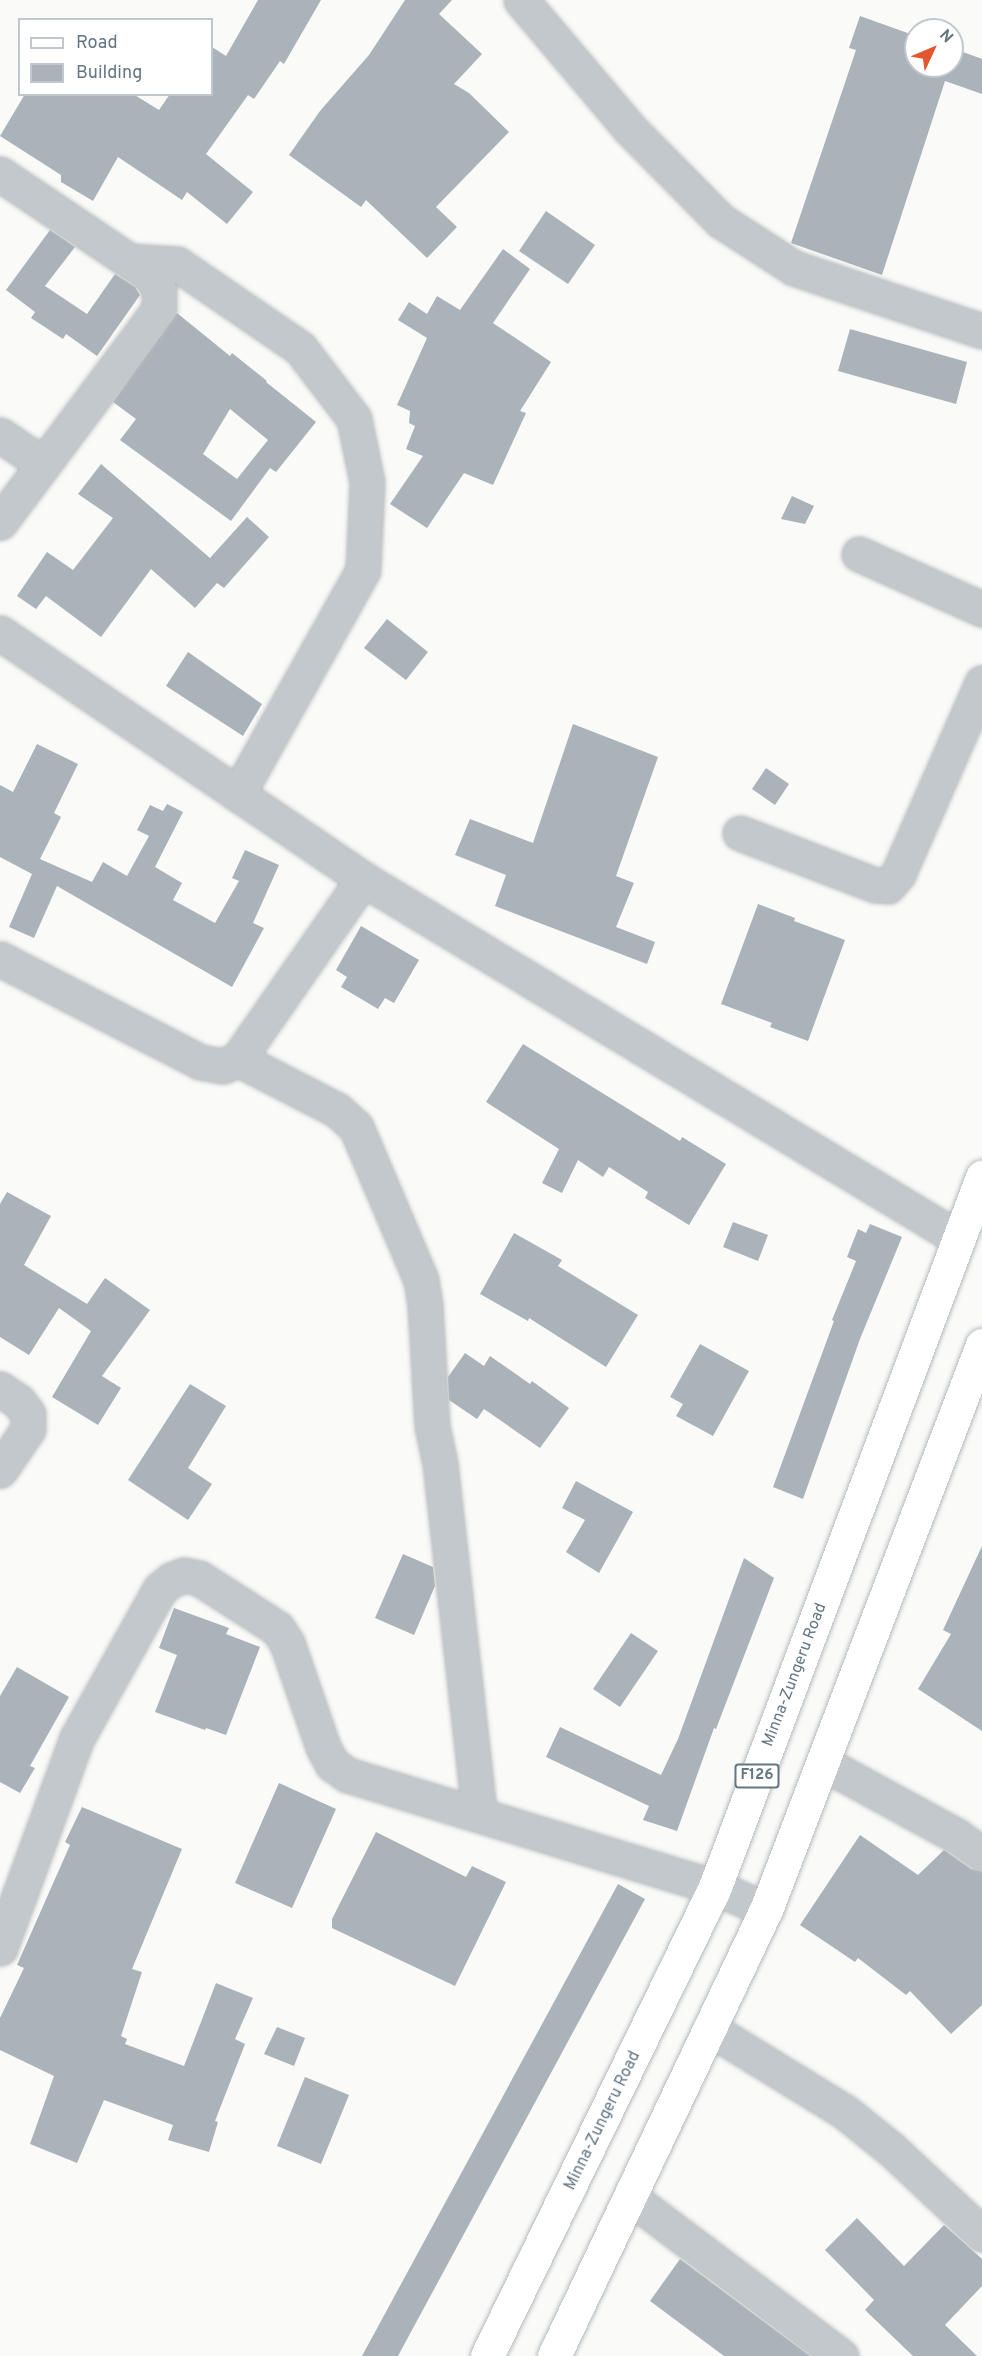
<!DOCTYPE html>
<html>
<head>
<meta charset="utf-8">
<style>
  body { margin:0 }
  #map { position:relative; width:982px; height:2356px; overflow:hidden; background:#fafaf8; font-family:Overpass,sans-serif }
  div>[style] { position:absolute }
  .building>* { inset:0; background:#aab3b9 }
  .roads { filter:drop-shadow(0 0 2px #b5babe) drop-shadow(0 0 2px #b5babe) }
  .minor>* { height:33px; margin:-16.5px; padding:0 16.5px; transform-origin:16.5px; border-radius:16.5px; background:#c3c8cc }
  .major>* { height:33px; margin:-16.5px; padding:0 16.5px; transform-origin:16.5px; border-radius:16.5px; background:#fff }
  span { translate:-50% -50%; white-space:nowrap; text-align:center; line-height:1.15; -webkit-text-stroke:6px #fff; paint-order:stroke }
  .shield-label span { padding:2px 4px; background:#fff; border:2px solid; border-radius:4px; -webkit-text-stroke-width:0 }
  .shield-label { font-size:15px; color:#657683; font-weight:700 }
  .street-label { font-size:16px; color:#657683 }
  .legend { position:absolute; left:18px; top:18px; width:195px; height:78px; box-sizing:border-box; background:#fff; border:2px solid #c1c8cd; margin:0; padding:8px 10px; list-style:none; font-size:18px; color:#657683 }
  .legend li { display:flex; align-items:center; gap:12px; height:30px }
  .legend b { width:30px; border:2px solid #c1c8cd }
  .north { position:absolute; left:904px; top:18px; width:60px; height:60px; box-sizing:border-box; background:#fff; border:2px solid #c1c8cd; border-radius:50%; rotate:46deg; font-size:16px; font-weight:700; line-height:24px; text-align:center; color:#657683 }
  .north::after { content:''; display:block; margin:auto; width:21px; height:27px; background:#e4572e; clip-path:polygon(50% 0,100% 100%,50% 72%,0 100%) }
</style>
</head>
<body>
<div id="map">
  <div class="building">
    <i style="clip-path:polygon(258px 0,321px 0,284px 64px,280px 61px,254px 99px,248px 95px,206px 154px,253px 192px,227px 224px,187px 192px,182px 200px,118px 157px,93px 201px,61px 182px,61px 175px,0 136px,25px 94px,133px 94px,159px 110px,170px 94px,212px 94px,212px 47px,226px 56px)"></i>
    <i style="clip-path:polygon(405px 0,452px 0,439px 14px,482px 54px,454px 84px,469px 93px,509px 132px,436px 207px,457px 227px,427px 258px,366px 200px,361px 207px,289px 155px,320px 111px,369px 55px)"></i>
    <i style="clip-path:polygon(860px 16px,916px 36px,916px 66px,952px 66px,952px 48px,982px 59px,982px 94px,945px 81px,882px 275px,791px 243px,856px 50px,849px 48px)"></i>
    <i style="clip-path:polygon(546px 211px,595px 245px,568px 284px,519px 251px)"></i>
    <i style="clip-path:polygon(50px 230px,75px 247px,45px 286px,87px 314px,115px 274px,135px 287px,140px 295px,97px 356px,66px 334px,63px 339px,31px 318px,35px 312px,6px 290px)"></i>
    <i style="clip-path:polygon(503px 249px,530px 269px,493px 323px,551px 362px,520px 411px,526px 413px,493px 485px,464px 473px,427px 528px,390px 504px,423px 456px,406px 449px,415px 426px,409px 423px,410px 411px,397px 405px,427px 338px,398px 320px,409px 302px,427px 314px,437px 296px,460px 310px)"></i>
    <i style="clip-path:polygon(evenodd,177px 313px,230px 356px,232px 353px,267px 381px,266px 382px,316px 422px,276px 472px,270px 468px,231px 521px,120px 440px,136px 419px,113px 402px,177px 313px,230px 409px,268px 440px,237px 479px,203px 454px,230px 409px)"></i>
    <i style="clip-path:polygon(850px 329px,967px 362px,956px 404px,838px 371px)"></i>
    <i style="clip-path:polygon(101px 464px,210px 558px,247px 517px,269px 537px,224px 588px,217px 583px,195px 608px,151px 569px,101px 637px,46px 596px,36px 609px,17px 596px,47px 552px,73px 570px,113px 518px,78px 494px)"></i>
    <i style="clip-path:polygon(792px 496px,814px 506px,805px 524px,781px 519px)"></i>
    <i style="clip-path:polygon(387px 619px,428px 652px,406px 680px,364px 648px)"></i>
    <i style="clip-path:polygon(188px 652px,262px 704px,243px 736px,166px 686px)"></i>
    <i style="clip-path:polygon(573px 724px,658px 757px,616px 876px,634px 883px,616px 927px,655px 942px,647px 964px,495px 906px,506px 875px,455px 855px,470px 819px,533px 843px)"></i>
    <i style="clip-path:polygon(37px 744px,78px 764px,54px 813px,61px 817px,40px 859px,92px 882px,103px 862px,127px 876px,149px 836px,137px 830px,150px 805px,163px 811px,167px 804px,183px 812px,155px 867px,182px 883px,173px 900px,215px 923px,239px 881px,232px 878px,245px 850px,279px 865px,253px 923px,264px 928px,232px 987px,57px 886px,34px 938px,9px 927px,32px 874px,0 857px,0 785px,13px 792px)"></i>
    <i style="clip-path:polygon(766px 768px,789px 784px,775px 805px,752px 789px)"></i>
    <i style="clip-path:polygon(758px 904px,795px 918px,794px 921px,845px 940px,808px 1041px,770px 1027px,772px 1023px,721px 1004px)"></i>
    <i style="clip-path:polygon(361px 926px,419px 960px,394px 1003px,385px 998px,378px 1009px,341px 987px,347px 977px,336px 970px)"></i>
    <i style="clip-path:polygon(523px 1044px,680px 1141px,682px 1137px,726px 1164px,689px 1225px,645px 1198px,648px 1192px,609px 1167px,603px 1177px,578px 1160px,562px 1193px,542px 1183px,559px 1149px,486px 1102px)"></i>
    <i style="clip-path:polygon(7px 1192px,51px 1216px,24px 1265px,87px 1304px,105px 1278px,150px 1310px,102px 1376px,121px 1388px,98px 1425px,52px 1397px,91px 1331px,59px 1308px,29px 1355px,0 1337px,0 1204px)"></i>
    <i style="clip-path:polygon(733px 1222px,768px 1235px,758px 1261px,723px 1247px)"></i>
    <i style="clip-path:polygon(870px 1224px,902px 1237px,860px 1339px,803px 1499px,773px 1487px,834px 1321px,832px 1320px,856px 1261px,847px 1257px,858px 1229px,866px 1233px)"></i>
    <i style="clip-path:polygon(514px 1233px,562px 1260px,558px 1266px,638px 1315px,606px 1367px,529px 1318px,528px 1321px,480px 1294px)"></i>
    <i style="clip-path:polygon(700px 1344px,749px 1371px,713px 1436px,676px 1416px,683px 1404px,670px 1397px)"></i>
    <i style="clip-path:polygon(465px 1353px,484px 1366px,490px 1356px,530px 1384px,532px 1381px,569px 1408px,540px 1448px,484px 1409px,477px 1419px,449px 1400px,448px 1377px)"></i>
    <i style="clip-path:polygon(190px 1384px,226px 1406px,188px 1468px,212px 1484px,188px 1520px,128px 1480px)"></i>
    <i style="clip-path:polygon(576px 1481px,633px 1512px,599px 1573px,566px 1552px,585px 1520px,562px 1508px)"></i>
    <i style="clip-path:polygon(982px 1546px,982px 1731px,918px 1689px,951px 1634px,943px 1630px)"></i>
    <i style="clip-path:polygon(403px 1554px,433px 1567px,435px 1586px,414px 1635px,375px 1618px)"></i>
    <i style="clip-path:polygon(744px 1558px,774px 1578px,716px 1729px,714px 1728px,677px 1831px,643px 1820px,649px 1806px,546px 1757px,560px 1727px,661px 1775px,678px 1739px)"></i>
    <i style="clip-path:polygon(174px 1608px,229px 1628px,226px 1634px,260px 1647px,226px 1735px,206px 1728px,205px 1730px,155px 1712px,177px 1655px,159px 1648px)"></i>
    <i style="clip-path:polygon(631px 1633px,658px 1651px,620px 1707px,593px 1689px)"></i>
    <i style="clip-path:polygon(17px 1667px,69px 1697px,30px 1766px,35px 1768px,20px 1793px,0 1782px,0 1696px)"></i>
    <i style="clip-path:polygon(279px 1783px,336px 1809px,292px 1908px,235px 1883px)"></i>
    <i style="clip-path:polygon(82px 1807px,182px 1849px,132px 1969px,142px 1972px,121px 2036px,127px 2039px,125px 2044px,184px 2066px,216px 1983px,253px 1998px,235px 2039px,245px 2044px,215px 2121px,218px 2122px,209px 2152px,168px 2140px,173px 2125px,104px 2100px,77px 2163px,30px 2144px,54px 2076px,0 2050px,0 2018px,24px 1968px,17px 1965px,70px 1845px,65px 1842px)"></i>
    <i style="clip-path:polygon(376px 1832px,466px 1877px,472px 1866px,506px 1882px,455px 1986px,332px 1928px,332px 1919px)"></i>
    <i style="clip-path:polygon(860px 1835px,918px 1875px,944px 1850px,971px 1869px,982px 1872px,982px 2005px,951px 2034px,910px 1991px,906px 1995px,858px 1958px,855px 1962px,800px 1925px)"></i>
    <i style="clip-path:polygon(618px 1884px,645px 1899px,398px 2356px,362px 2356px)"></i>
    <i style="clip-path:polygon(277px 2027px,305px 2038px,294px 2066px,264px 2054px)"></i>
    <i style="clip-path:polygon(305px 2077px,349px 2095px,321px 2164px,277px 2146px)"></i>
    <i style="clip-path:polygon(857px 2218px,904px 2266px,944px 2225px,982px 2259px,982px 2286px,945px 2325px,977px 2356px,913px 2356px,865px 2310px,874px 2300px,825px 2250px)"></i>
    <i style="clip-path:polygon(680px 2259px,810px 2356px,724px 2356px,650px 2301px)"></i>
  </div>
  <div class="roads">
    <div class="minor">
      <i style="left:521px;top:0;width:167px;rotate:49.8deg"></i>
      <i style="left:629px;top:128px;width:131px;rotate:45.3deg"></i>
      <i style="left:721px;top:221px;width:87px;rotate:32.8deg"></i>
      <i style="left:794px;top:268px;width:198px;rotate:18.5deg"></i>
      <i style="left:0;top:174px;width:179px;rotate:33.9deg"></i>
      <i style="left:149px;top:274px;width:18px;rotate:56deg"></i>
      <i style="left:159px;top:289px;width:20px;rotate:90deg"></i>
      <i style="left:159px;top:309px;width:17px;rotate:126deg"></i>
      <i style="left:149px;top:323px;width:249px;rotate:126.8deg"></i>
      <i style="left:129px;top:261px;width:48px;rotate:3.6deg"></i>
      <i style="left:177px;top:264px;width:149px;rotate:34.3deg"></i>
      <i style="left:300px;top:348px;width:89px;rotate:52.7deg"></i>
      <i style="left:354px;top:419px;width:64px;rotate:78.3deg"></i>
      <i style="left:367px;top:482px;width:88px;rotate:92.6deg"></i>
      <i style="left:363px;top:570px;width:257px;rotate:119.2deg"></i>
      <i style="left:0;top:435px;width:52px;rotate:34deg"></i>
      <i style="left:859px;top:554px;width:135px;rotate:24.1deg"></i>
      <i style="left:0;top:633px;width:439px;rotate:34.1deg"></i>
      <i style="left:363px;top:879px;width:695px;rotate:31.11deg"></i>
      <i style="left:740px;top:833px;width:145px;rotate:21.1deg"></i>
      <i style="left:875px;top:885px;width:13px;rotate:4deg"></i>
      <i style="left:888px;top:886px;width:16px;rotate:-50deg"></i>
      <i style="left:898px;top:874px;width:209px;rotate:-66.3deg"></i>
      <i style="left:0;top:959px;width:225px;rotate:27.2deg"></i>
      <i style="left:200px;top:1062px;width:23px;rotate:10deg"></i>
      <i style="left:223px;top:1066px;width:17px;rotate:-25deg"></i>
      <i style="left:238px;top:1059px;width:219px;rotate:-55.2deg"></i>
      <i style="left:238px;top:1059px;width:111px;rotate:27.3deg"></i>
      <i style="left:337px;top:1110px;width:25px;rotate:42deg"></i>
      <i style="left:356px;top:1127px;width:166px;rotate:67deg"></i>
      <i style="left:421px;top:1280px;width:25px;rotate:81deg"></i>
      <i style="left:425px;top:1305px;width:121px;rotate:86.7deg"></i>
      <i style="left:432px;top:1426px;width:38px;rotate:78deg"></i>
      <i style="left:440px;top:1463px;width:352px;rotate:83.6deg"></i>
      <i style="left:0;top:1389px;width:22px;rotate:34deg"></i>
      <i style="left:18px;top:1401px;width:16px;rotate:52deg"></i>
      <i style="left:28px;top:1414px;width:15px;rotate:90deg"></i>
      <i style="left:28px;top:1429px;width:50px;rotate:124.3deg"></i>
      <i style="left:823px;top:1763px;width:153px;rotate:28.6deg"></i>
      <i style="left:957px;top:1836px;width:31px;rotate:36deg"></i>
      <i style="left:0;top:1948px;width:224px;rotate:-69.9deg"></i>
      <i style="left:77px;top:1738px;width:171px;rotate:-60.9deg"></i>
      <i style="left:160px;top:1589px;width:14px;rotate:-39deg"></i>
      <i style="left:171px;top:1580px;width:14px;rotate:-21deg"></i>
      <i style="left:184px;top:1575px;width:15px;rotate:11deg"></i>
      <i style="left:199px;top:1578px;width:93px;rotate:32.7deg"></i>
      <i style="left:277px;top:1628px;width:18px;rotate:56deg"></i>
      <i style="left:287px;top:1643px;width:110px;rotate:70.9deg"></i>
      <i style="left:323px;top:1747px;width:19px;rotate:62deg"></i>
      <i style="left:332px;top:1764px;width:19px;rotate:35deg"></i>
      <i style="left:348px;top:1775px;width:384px;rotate:17deg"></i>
      <i style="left:715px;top:1887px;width:56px;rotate:24.3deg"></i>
      <i style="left:710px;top:2029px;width:158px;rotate:31.6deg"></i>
      <i style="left:845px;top:2112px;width:58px;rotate:38.7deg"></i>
      <i style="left:890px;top:2148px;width:126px;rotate:43.1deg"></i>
      <i style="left:631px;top:2198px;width:263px;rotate:37deg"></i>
    </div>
    <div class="major">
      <i style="left:487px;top:2356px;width:521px;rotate:-64.07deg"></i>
      <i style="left:715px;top:1887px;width:759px;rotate:-69.39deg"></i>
      <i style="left:554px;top:2356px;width:494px;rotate:-64.6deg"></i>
      <i style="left:766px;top:1910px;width:605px;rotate:-69.08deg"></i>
    </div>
  </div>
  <div class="shield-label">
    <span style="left:757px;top:1776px">F126</span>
  </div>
  <div class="street-label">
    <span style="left:795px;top:1675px;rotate:-69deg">Minna-Zungeru Road</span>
    <span style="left:603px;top:2121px;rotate:-64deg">Minna-Zungeru Road</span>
  </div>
  <ul class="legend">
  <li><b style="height:8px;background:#fff"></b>Road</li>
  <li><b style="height:16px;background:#aab3b9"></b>Building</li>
  </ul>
  <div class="north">N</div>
</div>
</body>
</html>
